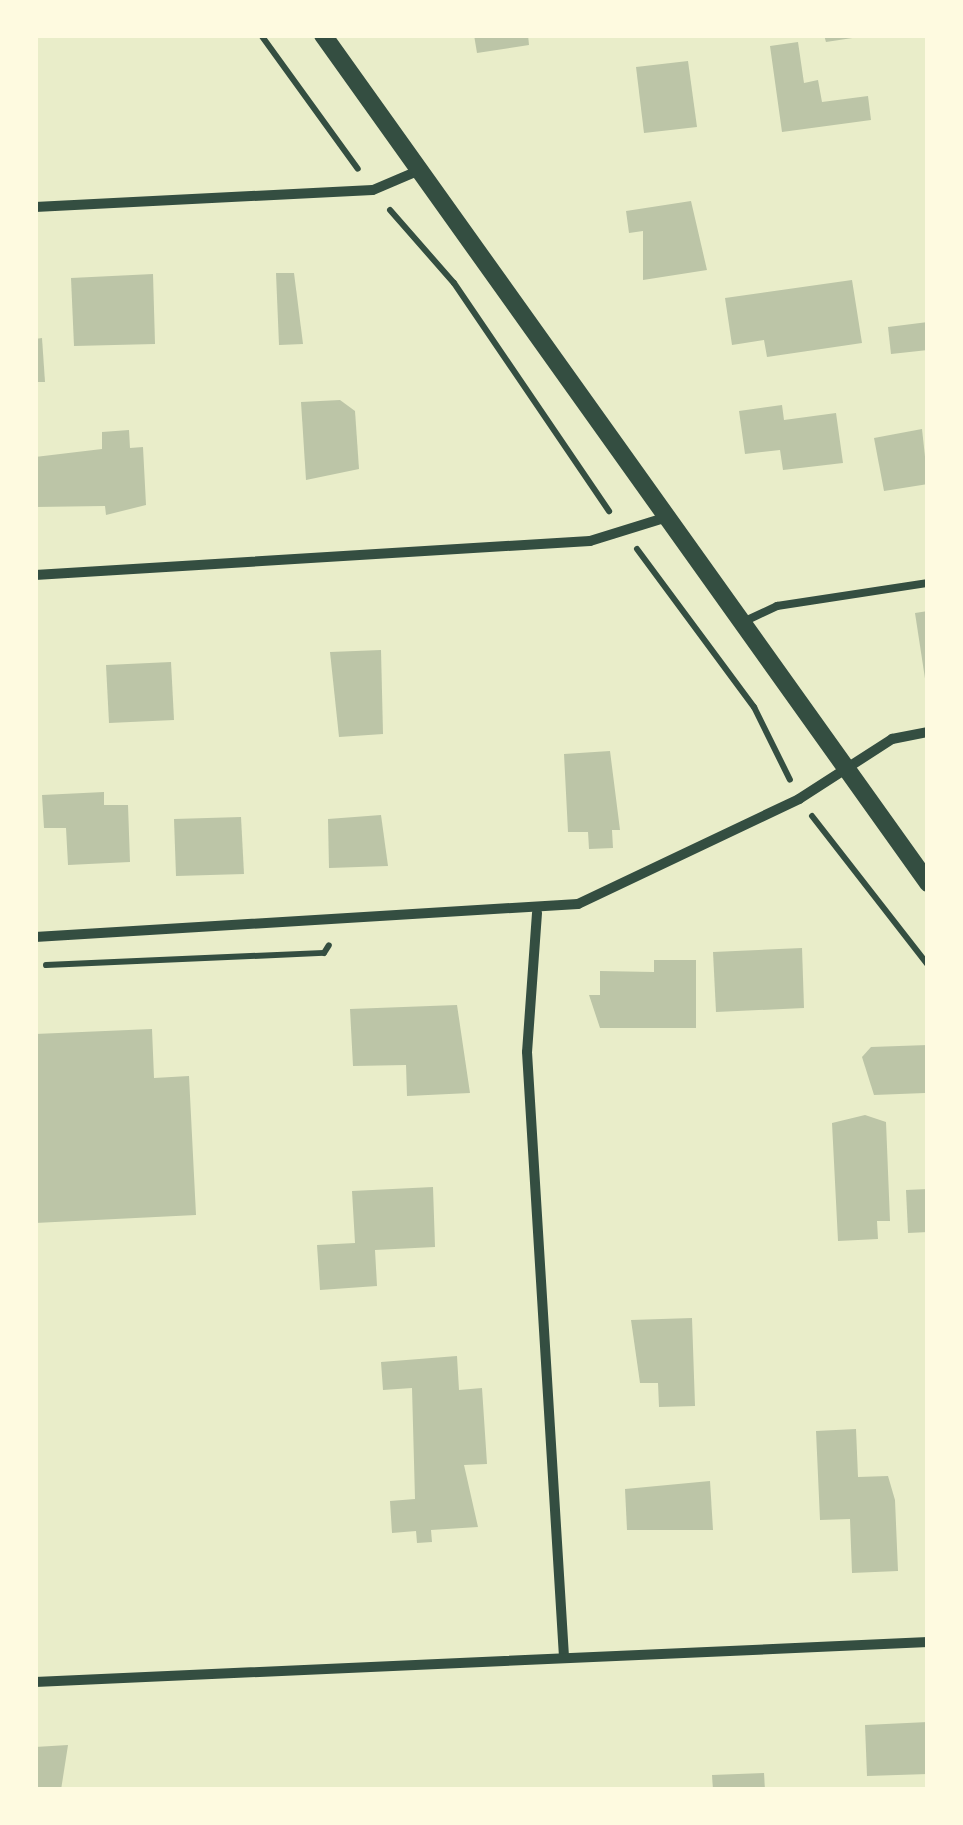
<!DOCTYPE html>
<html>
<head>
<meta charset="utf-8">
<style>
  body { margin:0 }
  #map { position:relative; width:963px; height:1825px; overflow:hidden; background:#e9edc9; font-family:"DM Sans",sans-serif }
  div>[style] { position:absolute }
  .building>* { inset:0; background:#bcc5a7 }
  .path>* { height:6px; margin:-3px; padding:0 3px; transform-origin:3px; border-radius:3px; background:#344e41 }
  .service>* { height:8px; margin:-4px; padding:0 4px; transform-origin:4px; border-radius:4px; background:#344e41 }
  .minor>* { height:10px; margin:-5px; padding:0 5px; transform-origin:5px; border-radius:5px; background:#344e41 }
  .tertiary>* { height:18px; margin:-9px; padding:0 9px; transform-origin:9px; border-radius:9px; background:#344e41 }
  span { translate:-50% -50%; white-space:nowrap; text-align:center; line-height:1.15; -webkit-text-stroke:8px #fefae0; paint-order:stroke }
  .frame { position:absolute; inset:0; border:38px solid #fefae0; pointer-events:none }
</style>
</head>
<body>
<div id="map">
  <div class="building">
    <i style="clip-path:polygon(474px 35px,528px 35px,529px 45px,477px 53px)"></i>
    <i style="clip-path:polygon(824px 35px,859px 35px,859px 37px,826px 42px)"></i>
    <i style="clip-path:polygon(798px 42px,804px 83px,818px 80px,822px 102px,868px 96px,871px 120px,782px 132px,770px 46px)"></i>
    <i style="clip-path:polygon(688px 61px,697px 127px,644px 133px,636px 67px)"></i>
    <i style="clip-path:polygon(691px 201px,707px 270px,643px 280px,643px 231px,629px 233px,626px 211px)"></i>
    <i style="clip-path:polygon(276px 273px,294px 273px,303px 344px,279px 345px)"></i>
    <i style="clip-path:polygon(153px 274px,155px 344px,74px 346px,71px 278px)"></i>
    <i style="clip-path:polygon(852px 280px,862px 343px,767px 357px,764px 340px,732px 345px,725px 298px)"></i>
    <i style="clip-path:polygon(928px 322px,928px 350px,891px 354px,888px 327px)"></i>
    <i style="clip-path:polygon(42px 338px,45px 382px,35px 382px,35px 339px)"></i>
    <i style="clip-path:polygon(340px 400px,355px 411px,359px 469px,306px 480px,301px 402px)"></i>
    <i style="clip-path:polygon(782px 405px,784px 420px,836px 413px,843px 463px,783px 470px,780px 450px,745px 454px,739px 411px)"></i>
    <i style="clip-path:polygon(922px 429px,928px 484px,884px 491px,874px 438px)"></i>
    <i style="clip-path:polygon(129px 430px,130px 448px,143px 447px,146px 505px,106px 515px,105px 506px,35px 507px,35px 457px,102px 449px,102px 432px)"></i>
    <i style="clip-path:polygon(928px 611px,928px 685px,926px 685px,915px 613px)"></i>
    <i style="clip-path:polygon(381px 650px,383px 734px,339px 737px,330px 652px)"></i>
    <i style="clip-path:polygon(171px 662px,174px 720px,109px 723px,106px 665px)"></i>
    <i style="clip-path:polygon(610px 751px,620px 830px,612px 830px,613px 848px,589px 849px,588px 832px,568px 832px,564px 754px)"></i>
    <i style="clip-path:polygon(104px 792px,104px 805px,128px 805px,130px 862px,68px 865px,66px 828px,44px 828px,42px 795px)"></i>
    <i style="clip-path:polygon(381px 815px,388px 866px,329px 868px,328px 819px)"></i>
    <i style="clip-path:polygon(241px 817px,244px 874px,176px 876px,174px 819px)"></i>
    <i style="clip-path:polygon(802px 948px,804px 1008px,716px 1012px,713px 952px)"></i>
    <i style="clip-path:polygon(654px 960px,696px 960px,696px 1028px,600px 1028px,589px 995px,600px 995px,600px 971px,654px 972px)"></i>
    <i style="clip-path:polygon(457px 1005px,470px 1093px,407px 1096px,406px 1065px,353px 1066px,350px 1009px)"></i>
    <i style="clip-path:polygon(152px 1029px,154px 1078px,189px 1076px,196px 1215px,35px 1223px,35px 1034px)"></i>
    <i style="clip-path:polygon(928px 1045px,925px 1093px,874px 1095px,862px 1057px,871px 1047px)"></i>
    <i style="clip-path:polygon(865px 1115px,886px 1122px,890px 1221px,877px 1221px,878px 1239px,838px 1241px,832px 1123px)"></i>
    <i style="clip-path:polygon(433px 1187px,435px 1247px,375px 1250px,377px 1286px,320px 1290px,317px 1245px,355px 1243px,352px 1191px)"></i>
    <i style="clip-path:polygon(928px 1189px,928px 1232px,908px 1233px,906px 1190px)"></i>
    <i style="clip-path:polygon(692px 1318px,695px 1406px,659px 1407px,658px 1383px,640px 1383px,631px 1320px)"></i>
    <i style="clip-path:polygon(457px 1356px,459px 1390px,482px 1388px,487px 1464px,464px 1465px,478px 1527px,431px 1530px,432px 1542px,417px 1543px,416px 1531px,392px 1533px,390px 1501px,415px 1499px,412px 1388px,383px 1390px,381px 1362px)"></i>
    <i style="clip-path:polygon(856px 1429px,858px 1477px,888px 1476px,895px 1500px,898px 1571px,852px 1573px,850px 1519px,820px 1520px,816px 1431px)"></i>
    <i style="clip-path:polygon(710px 1481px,713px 1530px,627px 1530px,625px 1489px)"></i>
    <i style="clip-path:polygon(928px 1722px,928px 1774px,867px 1776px,865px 1725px)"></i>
    <i style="clip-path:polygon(68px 1745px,61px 1790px,35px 1790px,35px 1747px)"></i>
    <i style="clip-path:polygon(764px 1773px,765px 1790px,713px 1790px,712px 1775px)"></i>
  </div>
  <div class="path">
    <i style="left:261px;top:35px;width:165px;rotate:54.1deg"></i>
    <i style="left:390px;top:210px;width:97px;rotate:48.8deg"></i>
    <i style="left:454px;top:283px;width:276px;rotate:55.8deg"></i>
    <i style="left:637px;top:549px;width:197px;rotate:53.5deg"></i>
    <i style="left:754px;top:707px;width:81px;rotate:63.7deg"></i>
    <i style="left:812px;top:816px;width:189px;rotate:52.1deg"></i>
    <i style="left:46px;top:965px;width:278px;rotate:-2.5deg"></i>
    <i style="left:324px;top:953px;width:9px;rotate:-58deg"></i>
  </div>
  <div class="service">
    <i style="left:743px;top:622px;width:38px;rotate:-25deg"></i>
    <i style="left:777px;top:606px;width:153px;rotate:-8.7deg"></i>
  </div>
  <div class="minor">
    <i style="left:35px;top:207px;width:338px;rotate:-2.9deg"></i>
    <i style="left:373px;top:190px;width:51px;rotate:-23.1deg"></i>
    <i style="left:35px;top:575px;width:556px;rotate:-3.51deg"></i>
    <i style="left:590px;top:541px;width:81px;rotate:-17.3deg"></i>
    <i style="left:537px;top:913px;width:139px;rotate:94.1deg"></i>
    <i style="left:527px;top:1052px;width:606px;rotate:86.5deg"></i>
    <i style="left:35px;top:937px;width:544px;rotate:-3.48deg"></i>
    <i style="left:578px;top:904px;width:245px;rotate:-25.4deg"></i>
    <i style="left:799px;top:799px;width:111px;rotate:-32.8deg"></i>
    <i style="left:892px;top:739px;width:37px;rotate:-11deg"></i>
    <i style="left:35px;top:1682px;width:894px;rotate:-2.56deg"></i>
  </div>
  <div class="tertiary">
    <i style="left:323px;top:35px;width:1042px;rotate:54.49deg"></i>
  </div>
  <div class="frame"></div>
</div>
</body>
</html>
